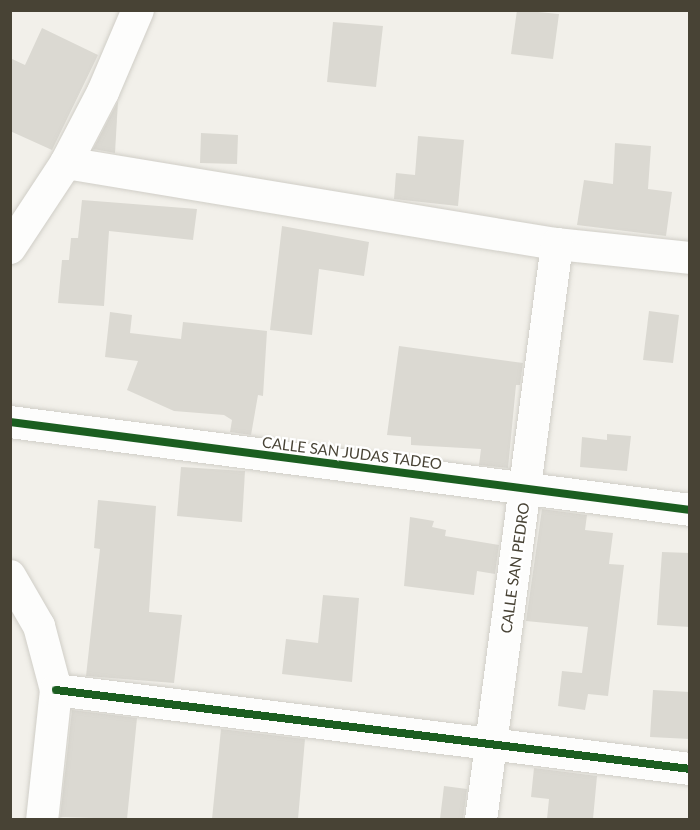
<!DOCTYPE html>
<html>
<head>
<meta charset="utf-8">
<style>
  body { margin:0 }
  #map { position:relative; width:700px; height:830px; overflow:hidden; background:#f2f0ea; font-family:Lato,sans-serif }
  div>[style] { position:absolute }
  .building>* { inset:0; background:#dbd9d2 }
  .roads { filter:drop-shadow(0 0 2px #d0cec7) drop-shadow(0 0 2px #d0cec7) }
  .minor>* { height:32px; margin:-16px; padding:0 16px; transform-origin:16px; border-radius:16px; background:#fdfdfc }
  .cycleway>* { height:8px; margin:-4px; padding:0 4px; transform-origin:4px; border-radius:4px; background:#1b5e20 }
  span { translate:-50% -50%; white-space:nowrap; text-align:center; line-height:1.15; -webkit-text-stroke:4.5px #fff; paint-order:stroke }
  .street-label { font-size:15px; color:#484335 }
  .frame { position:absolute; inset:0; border:12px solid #484335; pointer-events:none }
</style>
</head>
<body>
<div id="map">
  <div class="building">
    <i style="clip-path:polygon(517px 10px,559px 14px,553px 59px,511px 54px)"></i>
    <i style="clip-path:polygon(333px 22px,383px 26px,376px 87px,327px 82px)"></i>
    <i style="clip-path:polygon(42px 28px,98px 55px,52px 150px,10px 131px,10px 58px,25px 65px)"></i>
    <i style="clip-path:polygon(118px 101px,115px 153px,93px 149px)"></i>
    <i style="clip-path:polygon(201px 133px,238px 135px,237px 164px,200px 163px)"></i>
    <i style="clip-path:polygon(418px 136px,464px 140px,458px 206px,394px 199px,396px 173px,415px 175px)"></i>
    <i style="clip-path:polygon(615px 143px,651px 146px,648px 189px,672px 192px,666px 236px,577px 225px,584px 180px,613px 184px)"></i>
    <i style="clip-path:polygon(82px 200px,197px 209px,193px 240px,109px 231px,104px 306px,58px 303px,62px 260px,69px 260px,71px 238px,78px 238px)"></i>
    <i style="clip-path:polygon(282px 226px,369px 242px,364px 276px,319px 269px,312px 335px,270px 330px)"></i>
    <i style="clip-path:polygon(649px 311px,679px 315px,673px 363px,643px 360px)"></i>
    <i style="clip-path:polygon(110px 312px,132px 315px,130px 333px,181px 339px,183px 322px,267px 331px,263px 396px,258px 395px,251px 435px,230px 432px,232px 420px,224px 415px,174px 411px,127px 390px,138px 361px,105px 357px)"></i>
    <i style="clip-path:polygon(399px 346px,523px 363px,520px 385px,516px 385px,508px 468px,479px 465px,481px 449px,411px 445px,411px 437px,387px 435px)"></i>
    <i style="clip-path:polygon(607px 434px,631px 436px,627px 471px,580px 467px,582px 437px,607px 440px)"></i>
    <i style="clip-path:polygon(181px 467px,245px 471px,242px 522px,177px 516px)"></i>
    <i style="clip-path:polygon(98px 500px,156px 506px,149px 612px,182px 615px,174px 683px,86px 676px,100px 549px,94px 548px)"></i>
    <i style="clip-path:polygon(542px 509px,587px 515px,585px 530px,613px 533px,609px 564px,624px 565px,608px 696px,588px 694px,585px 710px,558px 706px,562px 671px,582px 673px,588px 627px,526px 621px)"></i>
    <i style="clip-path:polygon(410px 517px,434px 521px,432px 527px,446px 530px,445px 536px,499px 545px,495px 574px,477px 571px,474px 595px,404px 586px)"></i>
    <i style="clip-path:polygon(662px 552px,690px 553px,690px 627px,657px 625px)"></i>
    <i style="clip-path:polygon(323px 595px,359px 598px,352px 682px,282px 674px,286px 639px,318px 643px)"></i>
    <i style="clip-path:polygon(653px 690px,690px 692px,690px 739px,650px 737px)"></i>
    <i style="clip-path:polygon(72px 710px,137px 718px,127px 819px,60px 817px)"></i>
    <i style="clip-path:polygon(221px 729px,305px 739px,298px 819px,212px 819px)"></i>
    <i style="clip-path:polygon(534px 768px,597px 776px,593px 819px,547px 819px,549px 799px,531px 797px)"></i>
    <i style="clip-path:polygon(444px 786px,467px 789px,463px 819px,440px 819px)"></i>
  </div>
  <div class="roads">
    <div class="minor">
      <i style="left:66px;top:163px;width:498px;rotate:9.4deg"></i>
      <i style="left:557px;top:244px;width:134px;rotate:6deg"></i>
      <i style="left:10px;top:248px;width:102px;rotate:-56.6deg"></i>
      <i style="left:66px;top:163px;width:80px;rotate:-62.5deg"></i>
      <i style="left:103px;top:92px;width:89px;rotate:-66.9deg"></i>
      <i style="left:10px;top:422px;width:686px;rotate:7.37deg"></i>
      <i style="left:10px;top:576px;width:58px;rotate:59.9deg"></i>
      <i style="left:39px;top:626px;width:66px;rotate:75.1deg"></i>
      <i style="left:56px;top:690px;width:131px;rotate:96.1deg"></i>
      <i style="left:56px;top:690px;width:639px;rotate:7.1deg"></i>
      <i style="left:481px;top:820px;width:581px;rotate:-82.48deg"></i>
    </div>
  </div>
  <div class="cycleway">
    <i style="left:10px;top:422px;width:686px;rotate:7.37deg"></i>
    <i style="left:56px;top:690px;width:639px;rotate:7.1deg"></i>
  </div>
  <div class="street-label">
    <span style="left:352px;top:453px;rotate:7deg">CALLE SAN JUDAS TADEO</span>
    <span style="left:515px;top:568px;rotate:-82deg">CALLE SAN PEDRO</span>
  </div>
  <div class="frame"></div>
</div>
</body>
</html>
